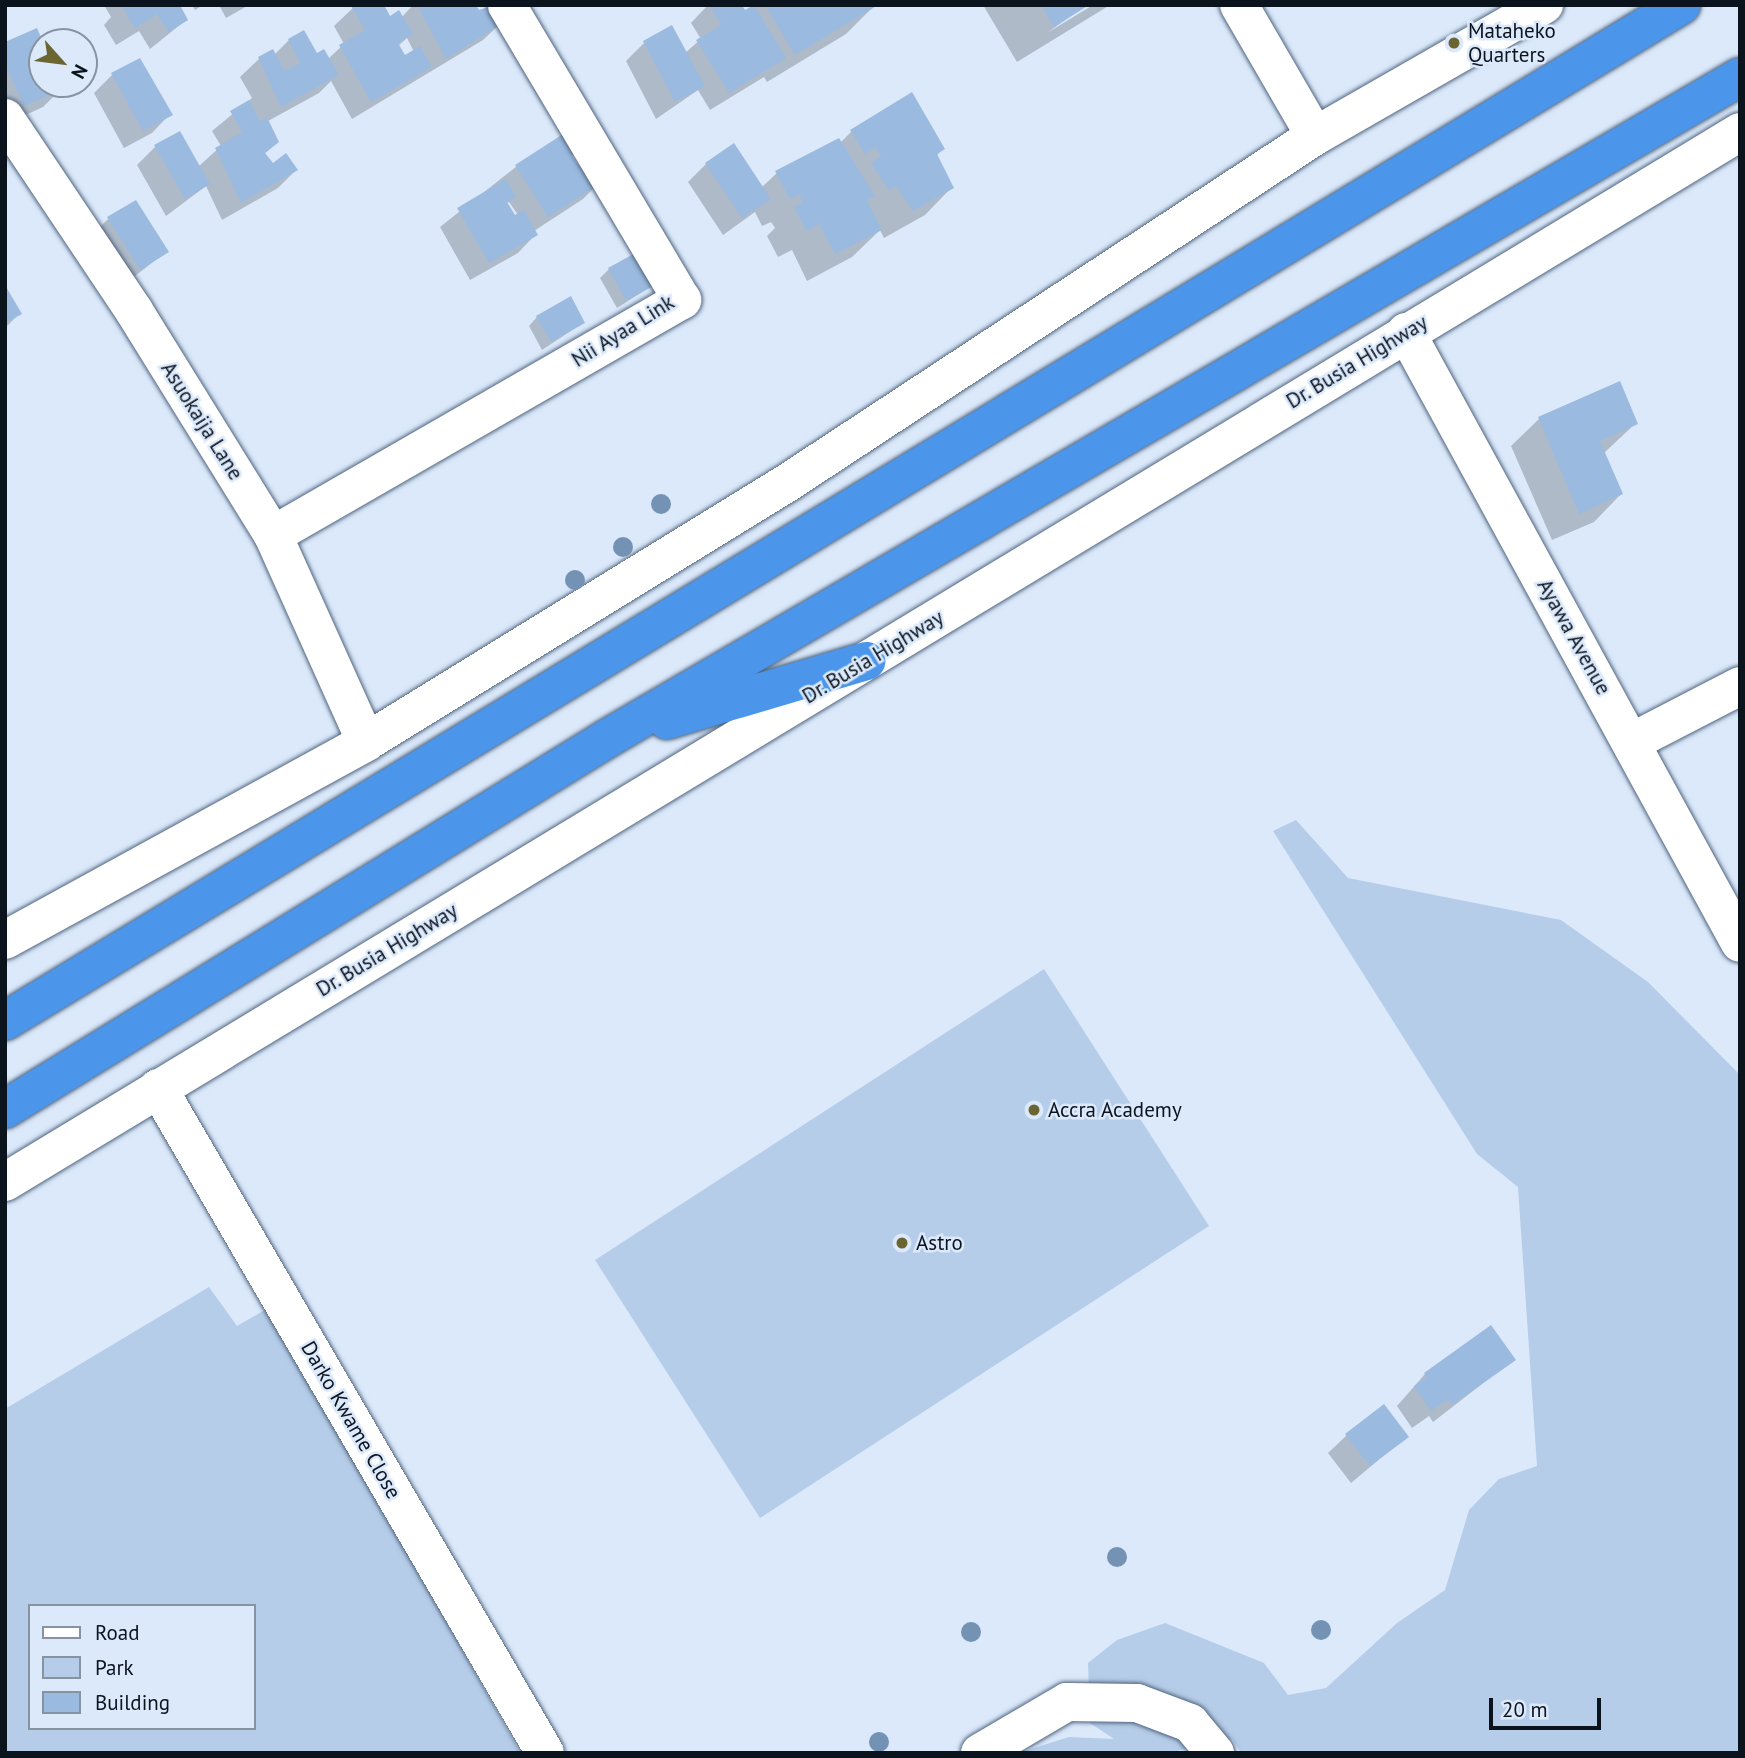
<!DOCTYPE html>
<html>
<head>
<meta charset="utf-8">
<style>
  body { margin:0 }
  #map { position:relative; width:1745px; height:1758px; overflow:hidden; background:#dbe9fb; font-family:"PT Sans",sans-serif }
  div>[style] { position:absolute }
  .green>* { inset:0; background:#b6cde9 }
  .shadow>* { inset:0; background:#0003 }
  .building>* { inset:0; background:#9bbadf }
  .roads { filter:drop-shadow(0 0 2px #4f647e) drop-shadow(0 0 2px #4f647e) }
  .minor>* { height:38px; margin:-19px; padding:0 19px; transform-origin:19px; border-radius:19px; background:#fff }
  .highway>* { height:38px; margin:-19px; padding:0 19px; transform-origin:19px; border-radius:19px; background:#4b96eb }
  .trees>* { width:20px; height:20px; margin:-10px; border-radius:50%; background:#7492b4 }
  .dots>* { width:19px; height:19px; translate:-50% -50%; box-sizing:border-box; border:4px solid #dbe9fb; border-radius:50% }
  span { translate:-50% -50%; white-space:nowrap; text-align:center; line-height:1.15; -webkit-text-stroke:5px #dbe9fb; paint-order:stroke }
  .poi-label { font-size:21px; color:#0b131d }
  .left { translate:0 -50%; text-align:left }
  .street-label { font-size:21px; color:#0b131d }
  .frame { position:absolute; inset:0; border:7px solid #0b131d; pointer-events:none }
  .legend { position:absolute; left:28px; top:1604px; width:228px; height:126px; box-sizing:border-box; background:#dbe9fb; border:2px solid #8893a2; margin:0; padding:9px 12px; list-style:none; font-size:21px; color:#0b131d }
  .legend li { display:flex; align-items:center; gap:14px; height:35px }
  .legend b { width:35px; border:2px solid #8893a2 }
  .north { position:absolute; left:28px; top:28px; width:70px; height:70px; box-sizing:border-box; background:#dbe9fb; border:2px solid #8893a2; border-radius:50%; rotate:118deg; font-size:19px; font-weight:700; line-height:28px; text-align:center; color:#0b131d }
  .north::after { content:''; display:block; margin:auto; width:24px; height:32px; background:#6b6532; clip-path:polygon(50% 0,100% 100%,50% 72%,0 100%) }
  .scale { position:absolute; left:1489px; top:1698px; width:112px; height:32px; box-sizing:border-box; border:4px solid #0b131d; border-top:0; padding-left:9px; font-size:21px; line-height:24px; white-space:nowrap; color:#0b131d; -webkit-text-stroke:5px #dbe9fb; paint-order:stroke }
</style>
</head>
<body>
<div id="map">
  <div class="green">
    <i style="clip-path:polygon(1296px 820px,1348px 878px,1561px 920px,1648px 982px,1740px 1075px,1740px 1753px,1241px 1753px,1232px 1739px,1168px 1753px,1018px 1753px,1069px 1737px,1114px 1739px,1090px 1723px,1088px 1663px,1117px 1640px,1165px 1623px,1264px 1663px,1288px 1695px,1326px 1688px,1397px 1623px,1445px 1590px,1469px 1510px,1499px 1479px,1537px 1466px,1518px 1187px,1477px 1154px,1273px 831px)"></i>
    <i style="clip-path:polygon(1044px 969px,1209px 1226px,760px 1518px,595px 1260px)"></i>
    <i style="clip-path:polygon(evenodd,209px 1287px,237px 1326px,270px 1307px,520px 1753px,5px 1753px,5px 1409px,209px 1287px,30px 1606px,254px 1606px,254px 1728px,30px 1728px,30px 1606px)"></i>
  </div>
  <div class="shadow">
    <i style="clip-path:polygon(104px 5px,179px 5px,186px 20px,150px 49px,139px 31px,116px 45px,104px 25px,111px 17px)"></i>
    <i style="clip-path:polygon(192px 5px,203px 5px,195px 10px)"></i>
    <i style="clip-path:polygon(219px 5px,249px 5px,226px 18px)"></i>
    <i style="clip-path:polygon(evenodd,356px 5px,382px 5px,390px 18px,401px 18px,413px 5px,474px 5px,478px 12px,491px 5px,502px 22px,483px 40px,352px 119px,331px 81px,319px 93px,268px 121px,277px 142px,264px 154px,272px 165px,296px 170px,278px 188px,222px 220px,206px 186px,166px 216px,137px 165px,155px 147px,198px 167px,221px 146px,212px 131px,252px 98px,240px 77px,259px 59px,272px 52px,274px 55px,289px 40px,328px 59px,344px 44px,334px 26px,356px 5px,407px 38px,414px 52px,405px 58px,398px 46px,407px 38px)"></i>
    <i style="clip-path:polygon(708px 5px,740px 5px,745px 12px,757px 5px,874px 6px,846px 34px,767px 82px,764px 77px,710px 110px,698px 90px,656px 119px,626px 61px,644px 43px,685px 53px,701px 39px,691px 23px)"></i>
    <i style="clip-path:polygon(983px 5px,1086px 5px,1047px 33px,1093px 5px,1110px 5px,1017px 62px)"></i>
    <i style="clip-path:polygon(5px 44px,42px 84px,59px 84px,61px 89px,43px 107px,6px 124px)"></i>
    <i style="clip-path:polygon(112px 75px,170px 114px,152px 133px,124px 148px,94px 93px)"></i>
    <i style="clip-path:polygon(851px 132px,943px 149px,936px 156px,952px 187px,925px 215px,884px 238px,880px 230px,852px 257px,807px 281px,792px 250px,778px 257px,767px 236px,775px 228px,771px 222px,762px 226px,755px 212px,723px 235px,688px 182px,706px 164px,762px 187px,777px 173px,840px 143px)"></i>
    <i style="clip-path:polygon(evenodd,580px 147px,571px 157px,579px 169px,601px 181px,583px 199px,534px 231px,536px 234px,518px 253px,470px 280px,440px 227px,517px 166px,580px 147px,509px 202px,518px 215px,514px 217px,506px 204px,509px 202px)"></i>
    <i style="clip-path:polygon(108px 219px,167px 251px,121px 287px,90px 237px)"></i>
    <i style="clip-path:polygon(609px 269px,655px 284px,617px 308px,600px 278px)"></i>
    <i style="clip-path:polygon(5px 288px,20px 313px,5px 328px)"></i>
    <i style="clip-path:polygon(537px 317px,583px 323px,542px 350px,529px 326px)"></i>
    <i style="clip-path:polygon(1619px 383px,1636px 423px,1604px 453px,1621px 494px,1594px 522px,1552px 540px,1511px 446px,1539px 419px)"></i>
    <i style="clip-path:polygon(1513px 1360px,1433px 1422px,1429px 1416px,1412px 1428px,1397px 1406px,1425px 1374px)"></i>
    <i style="clip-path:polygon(1347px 1435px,1406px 1437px,1351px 1483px,1328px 1453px)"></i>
  </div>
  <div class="building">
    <i style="clip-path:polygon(121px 5px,180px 5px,188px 20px,169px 32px,157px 14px,135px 28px)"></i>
    <i style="clip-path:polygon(384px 5px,390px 16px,399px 10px,413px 34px,398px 43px,405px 55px,420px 46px,432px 67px,371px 102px,339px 45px,365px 30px,351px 6px)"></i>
    <i style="clip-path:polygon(417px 5px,476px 5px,479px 10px,495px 5px,504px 22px,446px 59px)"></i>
    <i style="clip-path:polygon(710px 5px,742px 5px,745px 10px,754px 5px,786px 58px,729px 93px,696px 40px,721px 25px)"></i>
    <i style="clip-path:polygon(765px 5px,878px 5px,795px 55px)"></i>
    <i style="clip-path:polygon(1041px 5px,1089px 5px,1054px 27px)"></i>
    <i style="clip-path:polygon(672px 25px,705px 86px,675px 102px,643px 41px)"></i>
    <i style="clip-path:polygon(37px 28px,43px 42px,42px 84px,61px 84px,64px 89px,24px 106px,5px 64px,5px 42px)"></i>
    <i style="clip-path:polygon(304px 30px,317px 53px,324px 49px,339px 75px,281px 107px,258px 57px,273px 49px,285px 71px,300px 63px,288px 39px)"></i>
    <i style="clip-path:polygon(140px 58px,173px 115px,143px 131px,111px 73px)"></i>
    <i style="clip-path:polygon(912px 92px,945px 149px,937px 154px,954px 188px,913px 211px,896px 186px,889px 190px,871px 163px,881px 156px,875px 147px,865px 154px,850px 130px)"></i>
    <i style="clip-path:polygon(249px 100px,260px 121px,267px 117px,279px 142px,265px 153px,273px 163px,286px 153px,298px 170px,241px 203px,215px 148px,242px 132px,230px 111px)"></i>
    <i style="clip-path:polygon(571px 129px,582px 148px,571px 155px,580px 167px,590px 160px,604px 181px,548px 217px,515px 165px)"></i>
    <i style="clip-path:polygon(180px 131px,210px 184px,185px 199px,154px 145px)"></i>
    <i style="clip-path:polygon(839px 138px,875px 196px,867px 200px,882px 230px,835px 254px,819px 224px,806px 231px,794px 207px,803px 202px,799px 195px,790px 199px,775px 171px)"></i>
    <i style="clip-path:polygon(734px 143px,771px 199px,742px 218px,705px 163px)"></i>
    <i style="clip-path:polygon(506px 179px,516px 197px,507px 202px,515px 215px,524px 210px,538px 235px,489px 263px,457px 208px)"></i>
    <i style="clip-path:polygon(136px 200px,169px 252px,140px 270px,107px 217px)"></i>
    <i style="clip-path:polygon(639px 251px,657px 284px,626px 301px,608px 268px)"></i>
    <i style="clip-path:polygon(5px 285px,22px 314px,5px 323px)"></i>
    <i style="clip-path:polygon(571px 296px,585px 323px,551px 342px,536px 316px)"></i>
    <i style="clip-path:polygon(1620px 381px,1638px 424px,1600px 441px,1623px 494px,1579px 514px,1538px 417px)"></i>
    <i style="clip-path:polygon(1491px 1325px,1516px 1360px,1452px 1405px,1448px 1399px,1431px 1411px,1414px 1386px,1427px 1377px,1424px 1373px)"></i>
    <i style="clip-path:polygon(1384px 1404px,1409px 1437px,1370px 1466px,1345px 1434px)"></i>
  </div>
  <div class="roads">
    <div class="minor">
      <i style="left:1239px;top:5px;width:151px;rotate:59.9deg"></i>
      <i style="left:5px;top:118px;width:232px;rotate:56.2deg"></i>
      <i style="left:134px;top:311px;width:264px;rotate:58.2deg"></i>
      <i style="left:273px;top:535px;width:227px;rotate:65.8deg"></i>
      <i style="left:1406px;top:332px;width:696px;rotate:61.34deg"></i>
      <i style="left:273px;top:535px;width:472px;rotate:-29.9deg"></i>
      <i style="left:682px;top:300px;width:343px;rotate:-120.7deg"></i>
      <i style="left:1632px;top:742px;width:122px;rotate:-27.4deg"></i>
      <i style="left:5px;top:940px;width:412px;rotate:-28.7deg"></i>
      <i style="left:366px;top:742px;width:491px;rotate:-31.6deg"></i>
      <i style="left:784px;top:485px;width:635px;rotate:-33.31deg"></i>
      <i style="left:1315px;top:136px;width:264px;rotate:-29.8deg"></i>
      <i style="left:158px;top:1088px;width:769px;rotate:59.8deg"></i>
      <i style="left:5px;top:1182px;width:2028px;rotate:-31.18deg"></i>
      <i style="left:980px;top:1753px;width:101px;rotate:-30.4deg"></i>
      <i style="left:1067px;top:1702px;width:70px;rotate:0.8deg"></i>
      <i style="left:1137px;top:1703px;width:57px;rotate:20.7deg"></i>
      <i style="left:1190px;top:1723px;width:39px;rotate:50deg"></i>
    </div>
    <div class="highway">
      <i style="left:667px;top:720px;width:208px;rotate:-16.5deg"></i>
      <i style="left:5px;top:1021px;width:1960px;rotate:-31.22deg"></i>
      <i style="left:5px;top:1109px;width:708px;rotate:-31.6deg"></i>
      <i style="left:608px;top:738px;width:1311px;rotate:-30.28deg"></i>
    </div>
  </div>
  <div class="trees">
    <i style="left:661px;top:504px"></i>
    <i style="left:623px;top:547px"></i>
    <i style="left:575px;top:580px"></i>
    <i style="left:1117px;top:1557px"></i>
    <i style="left:1321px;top:1630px"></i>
    <i style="left:971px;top:1632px"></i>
    <i style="left:879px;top:1742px"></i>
  </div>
  <div class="dots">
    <i style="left:1454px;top:43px;background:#6b6532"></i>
    <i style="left:1034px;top:1110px;background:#6b6532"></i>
    <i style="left:902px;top:1243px;background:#6b6532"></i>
  </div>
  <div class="poi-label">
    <span class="left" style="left:1468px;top:43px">Mataheko<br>Quarters</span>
    <span class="left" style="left:1048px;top:1110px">Accra Academy</span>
    <span class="left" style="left:916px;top:1243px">Astro</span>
  </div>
  <div class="street-label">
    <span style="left:623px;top:331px;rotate:-32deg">Nii Ayaa Link</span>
    <span style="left:1357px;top:362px;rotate:-31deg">Dr. Busia Highway</span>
    <span style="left:202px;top:421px;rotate:58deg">Asuokaija Lane</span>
    <span style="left:1574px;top:637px;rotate:61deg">Ayawa Avenue</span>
    <span style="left:873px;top:657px;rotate:-31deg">Dr. Busia Highway</span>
    <span style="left:387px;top:950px;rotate:-31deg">Dr. Busia Highway</span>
    <span style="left:351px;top:1420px;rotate:60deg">Darko Kwame Close</span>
  </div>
  <div class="frame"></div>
  <ul class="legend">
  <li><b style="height:9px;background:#fff"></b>Road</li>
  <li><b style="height:19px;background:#b6cde9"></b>Park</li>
  <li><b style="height:19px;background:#9bbadf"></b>Building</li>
  </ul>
  <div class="north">N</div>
  <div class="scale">20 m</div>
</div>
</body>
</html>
